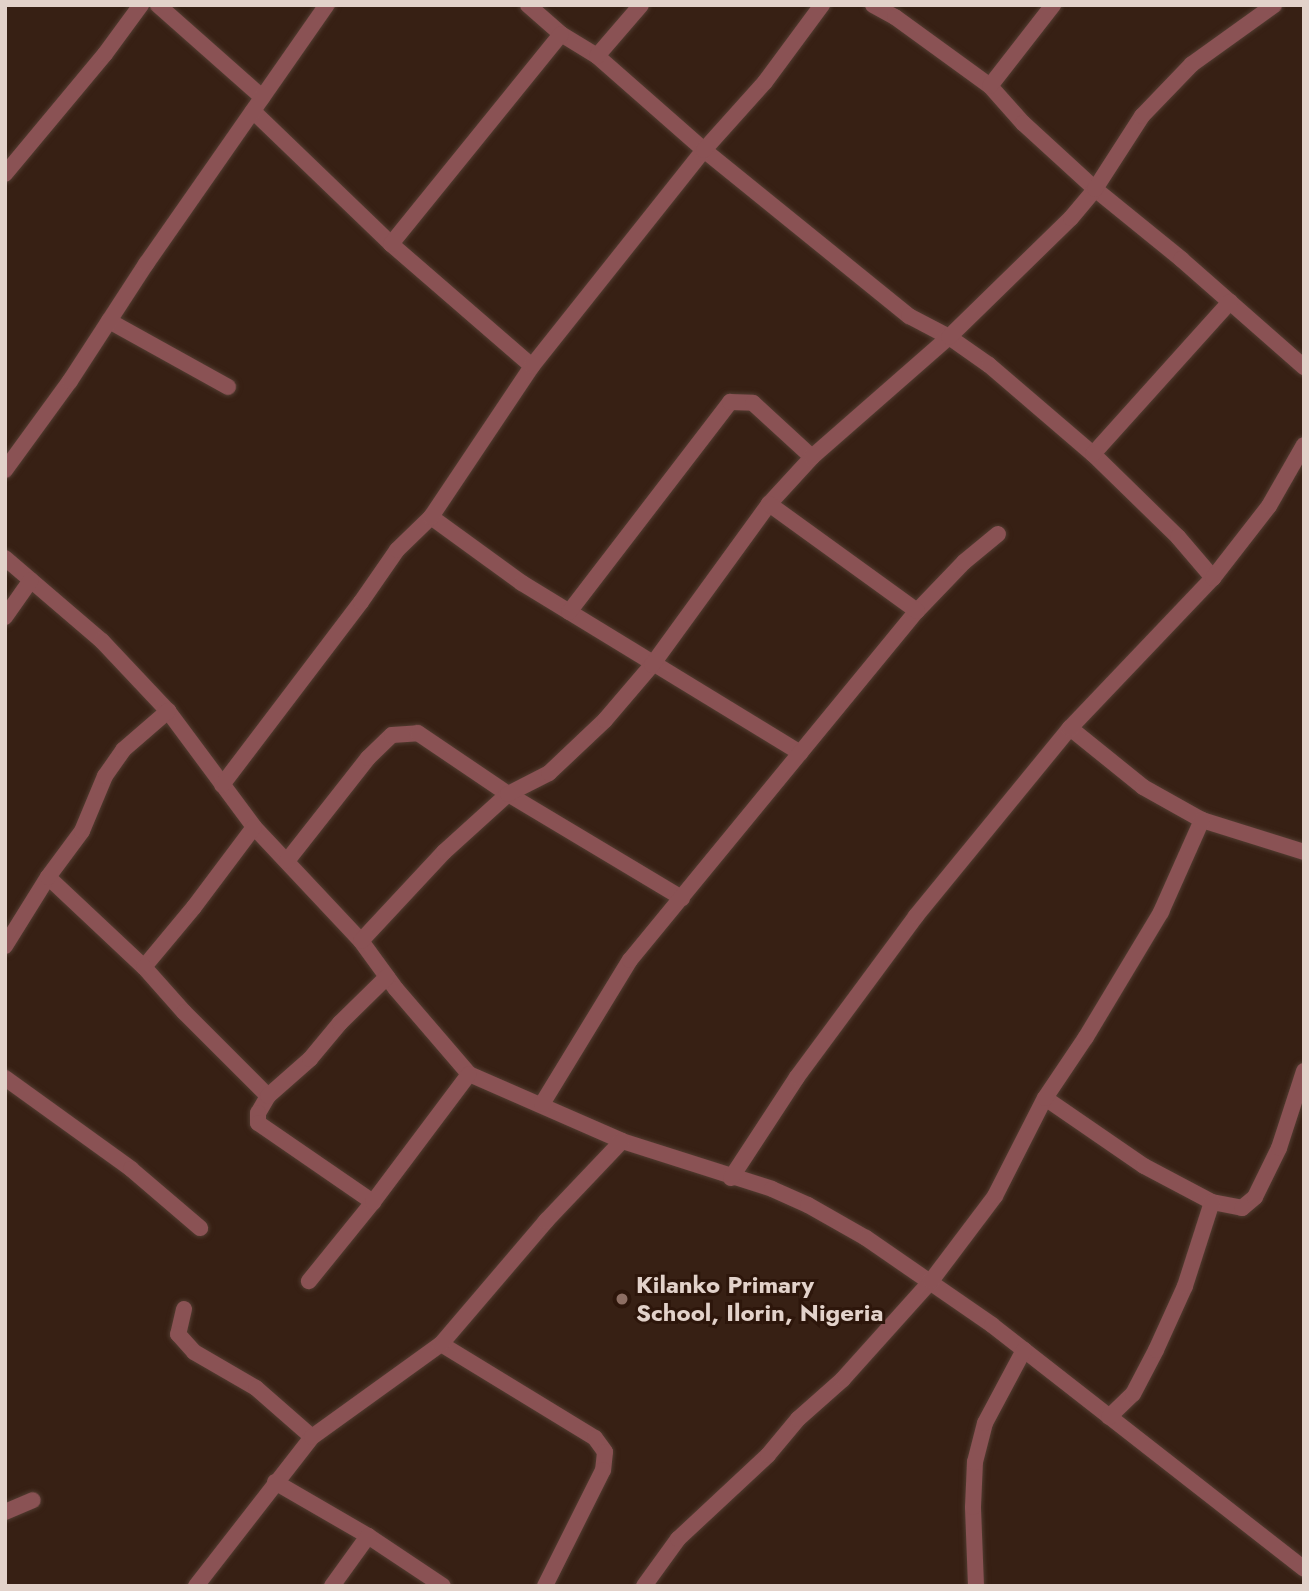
<!DOCTYPE html>
<html>
<head>
<meta charset="utf-8">
<style>
  body { margin:0 }
  #map { position:relative; width:1309px; height:1591px; overflow:hidden; background:#372014; font-family:Jost,sans-serif }
  div>[style] { position:absolute }
  .roads { filter:drop-shadow(0 0 2px #523c31) drop-shadow(0 0 2px #523c31) }
  .street>* { height:16px; margin:-8px; padding:0 8px; transform-origin:8px; border-radius:8px; background:#8a5254 }
  .dots>* { width:19px; height:19px; translate:-50% -50%; box-sizing:border-box; border:4px solid #2d160b; border-radius:50% }
  span { translate:-50% -50%; white-space:nowrap; text-align:center; line-height:1.15; -webkit-text-stroke:6px #2d160b; paint-order:stroke }
  .poi-label { font-size:24px; color:#e2d2ca; font-weight:700 }
  .left { translate:0 -50%; text-align:left }
  .frame { position:absolute; inset:0; border:7px solid #e2d2ca; pointer-events:none }
</style>
</head>
<body>
<div id="map">
  <div class="roads">
    <div class="street">
      <i style="left:158px;top:5px;width:139px;rotate:41.5deg"></i>
      <i style="left:528px;top:5px;width:44px;rotate:41.3deg"></i>
      <i style="left:561px;top:34px;width:42px;rotate:31.4deg"></i>
      <i style="left:597px;top:56px;width:142px;rotate:41.3deg"></i>
      <i style="left:704px;top:150px;width:264px;rotate:39deg"></i>
      <i style="left:909px;top:316px;width:45px;rotate:27.7deg"></i>
      <i style="left:949px;top:337px;width:49px;rotate:35deg"></i>
      <i style="left:989px;top:365px;width:137px;rotate:40.6deg"></i>
      <i style="left:1093px;top:454px;width:119px;rotate:44.3deg"></i>
      <i style="left:1178px;top:537px;width:54px;rotate:49.5deg"></i>
      <i style="left:873px;top:5px;width:25px;rotate:29deg"></i>
      <i style="left:895px;top:17px;width:117px;rotate:36deg"></i>
      <i style="left:990px;top:86px;width:50px;rotate:48.3deg"></i>
      <i style="left:1023px;top:123px;width:98px;rotate:42.5deg"></i>
      <i style="left:1095px;top:189px;width:111px;rotate:39.1deg"></i>
      <i style="left:1181px;top:259px;width:164px;rotate:41.3deg"></i>
      <i style="left:597px;top:56px;width:67px;rotate:-49.2deg"></i>
      <i style="left:990px;top:86px;width:103px;rotate:-52.1deg"></i>
      <i style="left:253px;top:111px;width:192px;rotate:43.9deg"></i>
      <i style="left:391px;top:244px;width:186px;rotate:40.9deg"></i>
      <i style="left:5px;top:174px;width:156px;rotate:-50.2deg"></i>
      <i style="left:105px;top:54px;width:61px;rotate:-53.7deg"></i>
      <i style="left:391px;top:244px;width:270px;rotate:-51deg"></i>
      <i style="left:109px;top:321px;width:136px;rotate:29deg"></i>
      <i style="left:1093px;top:454px;width:205px;rotate:-48deg"></i>
      <i style="left:5px;top:470px;width:110px;rotate:-53.9deg"></i>
      <i style="left:70px;top:381px;width:140px;rotate:-57deg"></i>
      <i style="left:146px;top:264px;width:316px;rotate:-55.1deg"></i>
      <i style="left:431px;top:517px;width:112px;rotate:36deg"></i>
      <i style="left:522px;top:583px;width:326px;rotate:31.4deg"></i>
      <i style="left:5px;top:558px;width:128px;rotate:40.6deg"></i>
      <i style="left:102px;top:641px;width:96px;rotate:46.7deg"></i>
      <i style="left:168px;top:711px;width:144px;rotate:53.4deg"></i>
      <i style="left:254px;top:827px;width:156px;rotate:46.8deg"></i>
      <i style="left:361px;top:941px;width:59px;rotate:53.9deg"></i>
      <i style="left:396px;top:989px;width:112px;rotate:49.3deg"></i>
      <i style="left:469px;top:1074px;width:167px;rotate:23.6deg"></i>
      <i style="left:622px;top:1141px;width:157px;rotate:17.7deg"></i>
      <i style="left:772px;top:1189px;width:39px;rotate:24deg"></i>
      <i style="left:808px;top:1205px;width:67px;rotate:29.6deg"></i>
      <i style="left:866px;top:1238px;width:153px;rotate:34.6deg"></i>
      <i style="left:992px;top:1325px;width:396px;rotate:38deg"></i>
      <i style="left:917px;top:611px;width:68px;rotate:-46.2deg"></i>
      <i style="left:964px;top:562px;width:44px;rotate:-39.5deg"></i>
      <i style="left:569px;top:612px;width:265px;rotate:-52.5deg"></i>
      <i style="left:730px;top:402px;width:23px;rotate:2deg"></i>
      <i style="left:753px;top:403px;width:80px;rotate:42.5deg"></i>
      <i style="left:5px;top:617px;width:45px;rotate:-54.9deg"></i>
      <i style="left:1070px;top:728px;width:94px;rotate:38.9deg"></i>
      <i style="left:1143px;top:787px;width:68px;rotate:29.2deg"></i>
      <i style="left:1202px;top:820px;width:107px;rotate:17.4deg"></i>
      <i style="left:222px;top:785px;width:230px;rotate:-52.8deg"></i>
      <i style="left:361px;top:602px;width:63px;rotate:-55.3deg"></i>
      <i style="left:397px;top:550px;width:47px;rotate:-44.1deg"></i>
      <i style="left:431px;top:517px;width:182px;rotate:-56.2deg"></i>
      <i style="left:532px;top:366px;width:276px;rotate:-51.5deg"></i>
      <i style="left:704px;top:150px;width:91px;rotate:-48.1deg"></i>
      <i style="left:765px;top:82px;width:96px;rotate:-53.5deg"></i>
      <i style="left:287px;top:861px;width:131px;rotate:-51.8deg"></i>
      <i style="left:368px;top:758px;width:33px;rotate:-44deg"></i>
      <i style="left:392px;top:735px;width:26px;rotate:-4deg"></i>
      <i style="left:418px;top:733px;width:109px;rotate:34.1deg"></i>
      <i style="left:508px;top:794px;width:203px;rotate:30.9deg"></i>
      <i style="left:48px;top:877px;width:132px;rotate:43.2deg"></i>
      <i style="left:144px;top:967px;width:78px;rotate:-50.2deg"></i>
      <i style="left:194px;top:907px;width:100px;rotate:-53.1deg"></i>
      <i style="left:361px;top:941px;width:122px;rotate:-47deg"></i>
      <i style="left:444px;top:852px;width:86px;rotate:-42.2deg"></i>
      <i style="left:508px;top:794px;width:46px;rotate:-27.1deg"></i>
      <i style="left:549px;top:773px;width:77px;rotate:-43.4deg"></i>
      <i style="left:605px;top:720px;width:72px;rotate:-49.5deg"></i>
      <i style="left:652px;top:665px;width:199px;rotate:-54deg"></i>
      <i style="left:769px;top:504px;width:64px;rotate:-47.5deg"></i>
      <i style="left:812px;top:457px;width:182px;rotate:-41.2deg"></i>
      <i style="left:949px;top:337px;width:170px;rotate:-44.3deg"></i>
      <i style="left:1071px;top:218px;width:38px;rotate:-50deg"></i>
      <i style="left:1095px;top:189px;width:87px;rotate:-57.2deg"></i>
      <i style="left:1142px;top:116px;width:72px;rotate:-46.1deg"></i>
      <i style="left:1192px;top:64px;width:101px;rotate:-35.7deg"></i>
      <i style="left:5px;top:946px;width:81px;rotate:-58.1deg"></i>
      <i style="left:48px;top:877px;width:57px;rotate:-53.5deg"></i>
      <i style="left:82px;top:831px;width:60px;rotate:-67.3deg"></i>
      <i style="left:105px;top:776px;width:32px;rotate:-55deg"></i>
      <i style="left:123px;top:750px;width:60px;rotate:-40.9deg"></i>
      <i style="left:144px;top:967px;width:60px;rotate:48.4deg"></i>
      <i style="left:184px;top:1012px;width:119px;rotate:45deg"></i>
      <i style="left:268px;top:1096px;width:20px;rotate:120deg"></i>
      <i style="left:258px;top:1113px;width:10px;rotate:90deg"></i>
      <i style="left:258px;top:1123px;width:140px;rotate:34.5deg"></i>
      <i style="left:373px;top:1202px;width:102px;rotate:129deg"></i>
      <i style="left:5px;top:1078px;width:155px;rotate:35.8deg"></i>
      <i style="left:131px;top:1169px;width:91px;rotate:40.5deg"></i>
      <i style="left:268px;top:1096px;width:56px;rotate:-41.4deg"></i>
      <i style="left:310px;top:1059px;width:47px;rotate:-50.2deg"></i>
      <i style="left:340px;top:1023px;width:66px;rotate:-44.4deg"></i>
      <i style="left:1045px;top:1098px;width:120px;rotate:34.5deg"></i>
      <i style="left:1144px;top:1166px;width:77px;rotate:27.9deg"></i>
      <i style="left:1212px;top:1202px;width:31px;rotate:11deg"></i>
      <i style="left:1242px;top:1208px;width:17px;rotate:-40deg"></i>
      <i style="left:1255px;top:1197px;width:55px;rotate:-63.9deg"></i>
      <i style="left:1279px;top:1148px;width:81px;rotate:-72deg"></i>
      <i style="left:542px;top:1104px;width:169px;rotate:-58.6deg"></i>
      <i style="left:630px;top:960px;width:452px;rotate:-50.6deg"></i>
      <i style="left:917px;top:611px;width:183px;rotate:-144.1deg"></i>
      <i style="left:731px;top:1178px;width:121px;rotate:-56.8deg"></i>
      <i style="left:797px;top:1077px;width:200px;rotate:-53.5deg"></i>
      <i style="left:916px;top:916px;width:243px;rotate:-50.7deg"></i>
      <i style="left:1070px;top:728px;width:207px;rotate:-46.4deg"></i>
      <i style="left:1213px;top:578px;width:91px;rotate:-52.1deg"></i>
      <i style="left:1269px;top:506px;width:70px;rotate:-60.2deg"></i>
      <i style="left:373px;top:1202px;width:160px;rotate:-53.1deg"></i>
      <i style="left:184px;top:1309px;width:26px;rotate:103deg"></i>
      <i style="left:178px;top:1334px;width:24px;rotate:48deg"></i>
      <i style="left:194px;top:1352px;width:72px;rotate:30.1deg"></i>
      <i style="left:256px;top:1388px;width:74px;rotate:41.2deg"></i>
      <i style="left:441px;top:1344px;width:180px;rotate:31.4deg"></i>
      <i style="left:595px;top:1438px;width:17px;rotate:54deg"></i>
      <i style="left:605px;top:1452px;width:18px;rotate:96deg"></i>
      <i style="left:603px;top:1470px;width:130px;rotate:116.6deg"></i>
      <i style="left:1109px;top:1417px;width:33px;rotate:-44deg"></i>
      <i style="left:1133px;top:1394px;width:50px;rotate:-62.4deg"></i>
      <i style="left:1156px;top:1350px;width:70px;rotate:-65.6deg"></i>
      <i style="left:1185px;top:1286px;width:88px;rotate:-72.2deg"></i>
      <i style="left:275px;top:1482px;width:108px;rotate:30.1deg"></i>
      <i style="left:368px;top:1536px;width:90px;rotate:33.7deg"></i>
      <i style="left:5px;top:1512px;width:30px;rotate:-23deg"></i>
      <i style="left:196px;top:1586px;width:189px;rotate:-52.1deg"></i>
      <i style="left:312px;top:1437px;width:159px;rotate:-35.8deg"></i>
      <i style="left:441px;top:1344px;width:162px;rotate:-49.5deg"></i>
      <i style="left:546px;top:1221px;width:110px;rotate:-46.5deg"></i>
      <i style="left:332px;top:1586px;width:62px;rotate:-54.2deg"></i>
      <i style="left:644px;top:1586px;width:58px;rotate:-54.1deg"></i>
      <i style="left:678px;top:1539px;width:123px;rotate:-43deg"></i>
      <i style="left:768px;top:1455px;width:47px;rotate:-50.2deg"></i>
      <i style="left:798px;top:1419px;width:60px;rotate:-41.6deg"></i>
      <i style="left:843px;top:1379px;width:132px;rotate:-48.1deg"></i>
      <i style="left:931px;top:1281px;width:106px;rotate:-53deg"></i>
      <i style="left:995px;top:1196px;width:110px;rotate:-63deg"></i>
      <i style="left:1045px;top:1098px;width:73px;rotate:-56.1deg"></i>
      <i style="left:1086px;top:1037px;width:146px;rotate:-59deg"></i>
      <i style="left:1161px;top:912px;width:101px;rotate:-66deg"></i>
      <i style="left:976px;top:1586px;width:79px;rotate:-92.2deg"></i>
      <i style="left:973px;top:1507px;width:45px;rotate:-87.5deg"></i>
      <i style="left:975px;top:1462px;width:40px;rotate:-75.6deg"></i>
      <i style="left:985px;top:1423px;width:83px;rotate:-61.9deg"></i>
    </div>
  </div>
  <div class="dots">
    <i style="left:622px;top:1299px;background:#8d6e63"></i>
  </div>
  <div class="poi-label">
    <span class="left" style="left:636px;top:1299px">Kilanko Primary<br>School, Ilorin, Nigeria</span>
  </div>
  <div class="frame"></div>
</div>
</body>
</html>
